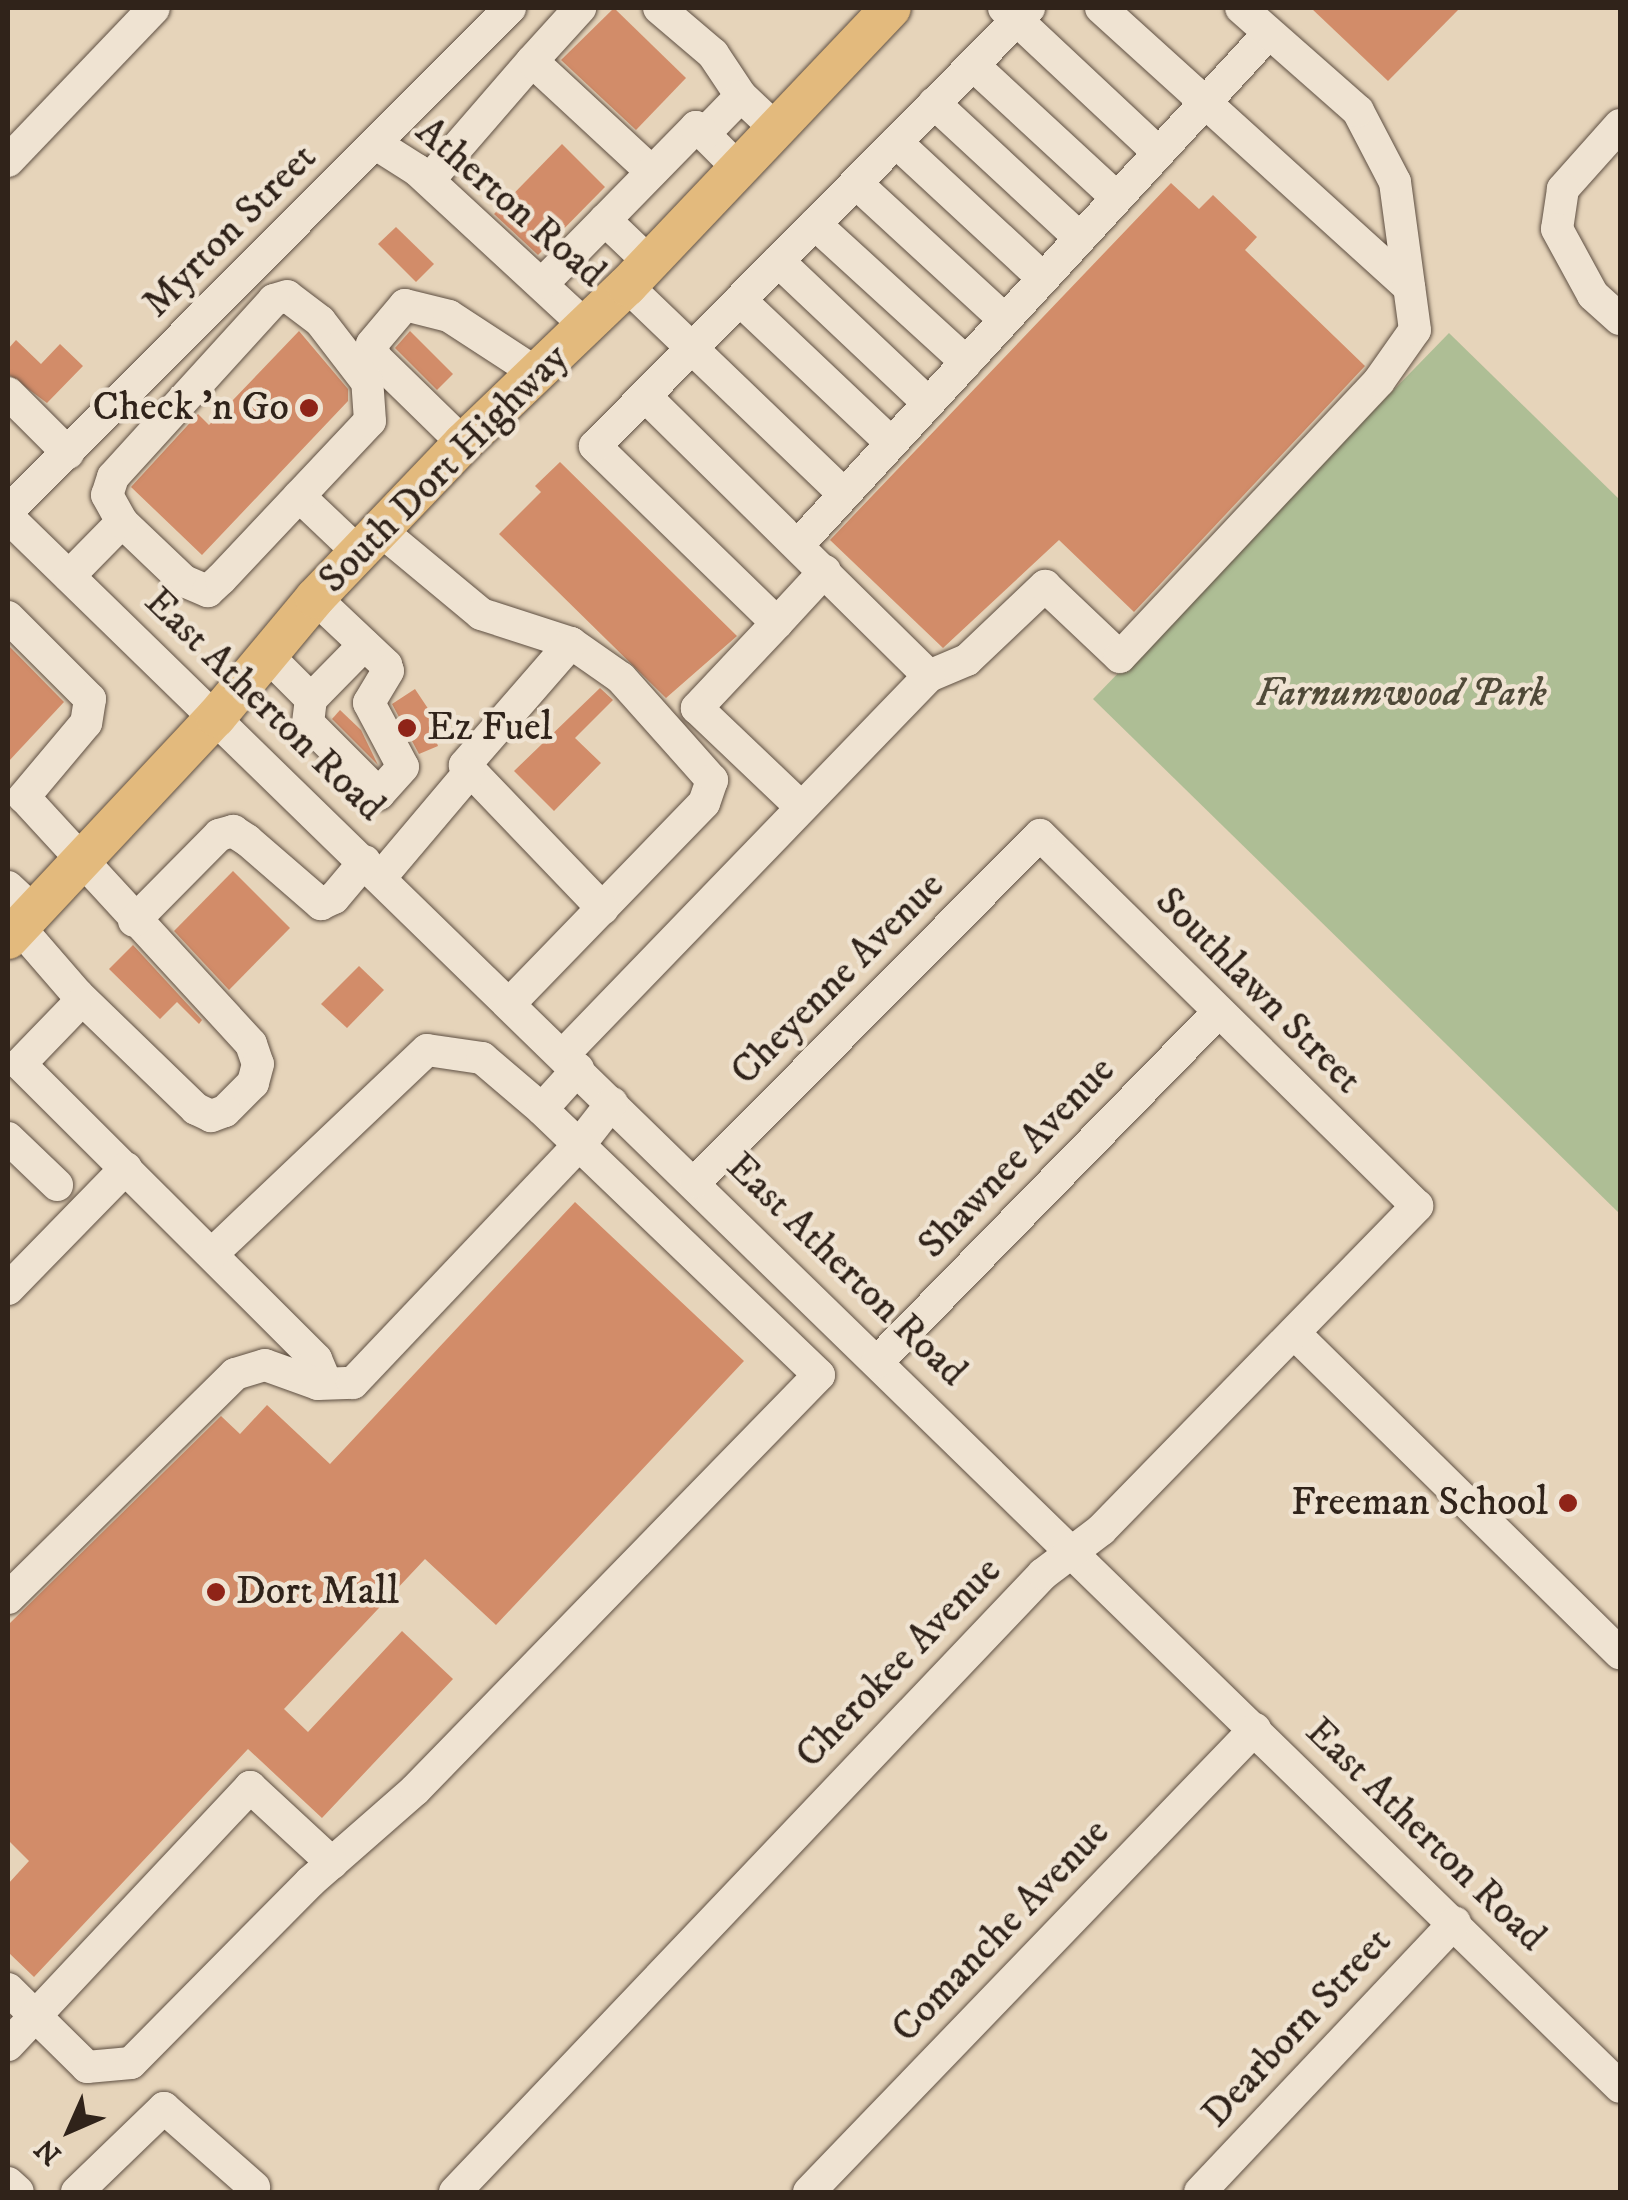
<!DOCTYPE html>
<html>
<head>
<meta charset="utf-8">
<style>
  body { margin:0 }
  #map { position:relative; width:1628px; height:2200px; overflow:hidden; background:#e6d4ba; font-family:"IM FELL DW Pica",serif }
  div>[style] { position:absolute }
  .green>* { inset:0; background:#aebe95 }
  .building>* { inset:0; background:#d28c69 }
  .roads { filter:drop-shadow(0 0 2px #5e4f42) drop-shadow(0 0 2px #5e4f42) }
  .minor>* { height:32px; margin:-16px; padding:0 16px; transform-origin:16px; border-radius:16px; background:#efe3d2 }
  .major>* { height:40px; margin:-20px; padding:0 20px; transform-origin:20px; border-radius:20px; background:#e3ba7d }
  .dots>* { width:28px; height:28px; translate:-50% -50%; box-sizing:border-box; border:5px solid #efe3d2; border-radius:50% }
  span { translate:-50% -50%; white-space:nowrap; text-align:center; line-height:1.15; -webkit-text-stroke:9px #efe3d2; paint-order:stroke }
  .street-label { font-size:40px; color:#30231a }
  .poi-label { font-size:40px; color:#30231a }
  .right { translate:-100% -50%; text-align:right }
  .left { translate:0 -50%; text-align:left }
  .park-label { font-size:40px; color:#504a39; font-style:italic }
  .frame { position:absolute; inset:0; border:10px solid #30231a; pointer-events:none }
  .north { position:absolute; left:20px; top:2080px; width:100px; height:100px; -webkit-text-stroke:8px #efe3d2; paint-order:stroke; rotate:225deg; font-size:28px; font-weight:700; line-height:40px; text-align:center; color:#30231a }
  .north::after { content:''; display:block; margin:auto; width:35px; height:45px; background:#30231a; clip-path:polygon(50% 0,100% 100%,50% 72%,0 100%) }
</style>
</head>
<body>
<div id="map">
  <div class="green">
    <i style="clip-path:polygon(1449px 333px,1620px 500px,1620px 1214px,1093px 699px)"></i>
  </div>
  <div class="building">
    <i style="clip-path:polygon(614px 8px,686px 78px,636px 130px,561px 60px)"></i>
    <i style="clip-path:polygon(1311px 8px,1460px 8px,1388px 81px)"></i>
    <i style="clip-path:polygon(562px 144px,605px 187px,538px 255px,494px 214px)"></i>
    <i style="clip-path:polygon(1171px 183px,1199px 209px,1213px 195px,1257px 237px,1245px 250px,1365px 366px,1134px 612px,1059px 540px,943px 648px,830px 540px)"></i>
    <i style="clip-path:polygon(396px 227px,434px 264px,416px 282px,378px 244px)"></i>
    <i style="clip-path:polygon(299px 331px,348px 389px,348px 401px,202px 555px,131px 487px,198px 414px,209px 425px)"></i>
    <i style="clip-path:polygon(410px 331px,453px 374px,437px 390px,395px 348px)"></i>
    <i style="clip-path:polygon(16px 340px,41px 364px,60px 344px,83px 366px,47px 403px,8px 374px,8px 349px)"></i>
    <i style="clip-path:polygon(560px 462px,737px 636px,666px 698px,499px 534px,541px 492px,535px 486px)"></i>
    <i style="clip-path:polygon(8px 645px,64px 702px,8px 762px)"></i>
    <i style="clip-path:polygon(600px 688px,613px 700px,575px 738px,601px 763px,554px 811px,514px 771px)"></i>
    <i style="clip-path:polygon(415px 689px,445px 734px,435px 738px,438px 746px,419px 754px,392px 704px)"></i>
    <i style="clip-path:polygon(340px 710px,361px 730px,378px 765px,332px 719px)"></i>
    <i style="clip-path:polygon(233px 871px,290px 928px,229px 990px,174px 931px)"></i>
    <i style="clip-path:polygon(133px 945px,202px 1020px,199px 1024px,177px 1002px,160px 1019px,109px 969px)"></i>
    <i style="clip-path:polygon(359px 966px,384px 990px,347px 1028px,321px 1004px)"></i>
    <i style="clip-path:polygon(575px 1202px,744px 1361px,496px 1625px,425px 1559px,284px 1709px,308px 1732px,402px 1631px,453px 1679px,322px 1818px,248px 1749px,34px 1977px,8px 1952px,8px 1884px,29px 1861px,8px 1840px,8px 1625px,221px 1416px,240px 1434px,267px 1405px,330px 1464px)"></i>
  </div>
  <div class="roads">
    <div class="minor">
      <i style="left:659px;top:8px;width:71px;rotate:40.4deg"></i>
      <i style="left:713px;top:54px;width:50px;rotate:56.3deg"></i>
      <i style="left:1004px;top:8px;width:212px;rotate:43.1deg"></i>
      <i style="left:1101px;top:8px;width:416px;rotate:42.2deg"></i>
      <i style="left:532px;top:61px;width:72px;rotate:-47.8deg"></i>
      <i style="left:973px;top:65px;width:196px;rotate:42.7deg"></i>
      <i style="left:934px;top:103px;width:199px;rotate:42.8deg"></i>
      <i style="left:1620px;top:125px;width:86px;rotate:131.7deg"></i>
      <i style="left:1563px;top:189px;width:40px;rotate:98.5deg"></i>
      <i style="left:1557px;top:229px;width:75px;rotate:61.4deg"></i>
      <i style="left:1593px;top:295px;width:36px;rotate:42deg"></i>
      <i style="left:896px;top:142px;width:200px;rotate:42.8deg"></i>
      <i style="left:376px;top:144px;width:49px;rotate:32.4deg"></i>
      <i style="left:417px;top:170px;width:231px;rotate:42.7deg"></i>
      <i style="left:8px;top:161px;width:211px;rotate:-46.3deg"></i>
      <i style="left:738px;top:168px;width:48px;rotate:-135deg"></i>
      <i style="left:704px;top:134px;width:53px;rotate:-45.8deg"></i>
      <i style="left:741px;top:96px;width:47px;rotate:43.3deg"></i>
      <i style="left:429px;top:180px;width:157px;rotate:-49.1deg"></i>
      <i style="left:532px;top:61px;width:163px;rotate:42.8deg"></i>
      <i style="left:856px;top:183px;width:202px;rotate:42.6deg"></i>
      <i style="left:815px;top:224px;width:205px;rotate:42.4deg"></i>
      <i style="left:778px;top:261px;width:207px;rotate:43.4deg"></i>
      <i style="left:649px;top:262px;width:61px;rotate:-136.3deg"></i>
      <i style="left:605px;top:220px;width:130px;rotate:-45.6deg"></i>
      <i style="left:696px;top:127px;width:11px;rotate:41deg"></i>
      <i style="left:543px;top:283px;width:88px;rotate:-45.5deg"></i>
      <i style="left:627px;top:286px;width:299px;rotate:43.8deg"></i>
      <i style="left:740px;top:300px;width:208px;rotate:43.4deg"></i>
      <i style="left:8px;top:393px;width:85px;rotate:45deg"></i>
      <i style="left:463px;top:443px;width:123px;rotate:-135.7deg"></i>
      <i style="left:375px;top:357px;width:13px;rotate:-103deg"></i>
      <i style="left:372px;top:344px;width:51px;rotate:-49.8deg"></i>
      <i style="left:405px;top:305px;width:45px;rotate:14deg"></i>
      <i style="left:449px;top:316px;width:106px;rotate:33.1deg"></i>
      <i style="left:299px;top:496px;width:83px;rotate:43.5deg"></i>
      <i style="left:8px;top:511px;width:711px;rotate:-45.06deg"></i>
      <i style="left:8px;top:517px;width:2250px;rotate:44.24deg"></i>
      <i style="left:380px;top:530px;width:131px;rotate:39.7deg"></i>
      <i style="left:481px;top:614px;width:95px;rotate:17.9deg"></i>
      <i style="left:571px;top:643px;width:61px;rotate:35deg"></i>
      <i style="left:621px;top:678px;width:137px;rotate:48.3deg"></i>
      <i style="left:712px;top:780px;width:24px;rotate:109deg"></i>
      <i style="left:704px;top:803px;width:279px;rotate:134.1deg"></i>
      <i style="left:799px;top:544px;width:694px;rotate:-47.39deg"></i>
      <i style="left:825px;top:571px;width:71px;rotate:132.7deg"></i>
      <i style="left:777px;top:623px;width:254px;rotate:-135.8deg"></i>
      <i style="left:595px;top:446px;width:617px;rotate:-45.26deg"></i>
      <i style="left:69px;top:576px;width:76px;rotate:-45.5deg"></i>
      <i style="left:122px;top:522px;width:86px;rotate:43.6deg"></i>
      <i style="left:184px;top:581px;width:26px;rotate:23deg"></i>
      <i style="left:208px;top:591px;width:18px;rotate:-43deg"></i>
      <i style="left:221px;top:579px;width:217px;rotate:-46.7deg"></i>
      <i style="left:370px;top:421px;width:39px;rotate:-94deg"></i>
      <i style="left:367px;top:382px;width:77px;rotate:-127.6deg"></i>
      <i style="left:320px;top:321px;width:41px;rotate:-142.9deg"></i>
      <i style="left:287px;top:296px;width:14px;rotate:163deg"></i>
      <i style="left:274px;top:300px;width:239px;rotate:132.3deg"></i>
      <i style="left:113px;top:477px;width:19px;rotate:108deg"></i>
      <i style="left:107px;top:495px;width:31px;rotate:61deg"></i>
      <i style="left:315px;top:598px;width:98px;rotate:43.3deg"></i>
      <i style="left:386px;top:665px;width:6px;rotate:72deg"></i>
      <i style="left:388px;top:671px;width:37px;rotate:121deg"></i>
      <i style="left:369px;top:703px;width:72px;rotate:62deg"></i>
      <i style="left:403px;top:767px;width:36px;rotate:132deg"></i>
      <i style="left:379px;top:794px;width:100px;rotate:-135deg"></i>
      <i style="left:308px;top:723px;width:24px;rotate:-83deg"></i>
      <i style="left:311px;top:699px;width:76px;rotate:-45.5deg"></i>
      <i style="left:8px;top:617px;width:116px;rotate:45deg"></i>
      <i style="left:90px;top:699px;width:24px;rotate:99deg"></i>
      <i style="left:86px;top:723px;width:97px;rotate:130deg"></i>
      <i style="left:24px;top:797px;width:335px;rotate:47.4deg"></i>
      <i style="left:251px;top:1044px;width:21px;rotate:71deg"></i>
      <i style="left:258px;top:1064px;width:20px;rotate:105deg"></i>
      <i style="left:253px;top:1083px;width:40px;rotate:135deg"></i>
      <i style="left:225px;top:1111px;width:15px;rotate:160deg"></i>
      <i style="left:211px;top:1116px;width:17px;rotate:-155deg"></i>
      <i style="left:196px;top:1109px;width:164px;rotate:-136deg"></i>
      <i style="left:777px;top:623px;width:117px;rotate:133.3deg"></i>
      <i style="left:697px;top:708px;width:141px;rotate:43.6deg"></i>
      <i style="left:571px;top:643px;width:162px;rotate:131deg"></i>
      <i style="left:465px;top:765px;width:199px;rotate:46.2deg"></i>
      <i style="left:266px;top:654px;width:64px;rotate:45deg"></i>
      <i style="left:929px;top:676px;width:41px;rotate:-22.8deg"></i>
      <i style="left:967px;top:660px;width:108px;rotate:-43.5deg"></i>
      <i style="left:1045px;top:586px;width:103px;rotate:43.4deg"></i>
      <i style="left:1120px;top:657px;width:378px;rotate:-46.8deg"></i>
      <i style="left:1379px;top:381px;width:62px;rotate:-54.8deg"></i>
      <i style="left:1415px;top:330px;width:149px;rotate:-97.7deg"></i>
      <i style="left:1395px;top:182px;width:80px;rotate:-117.5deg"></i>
      <i style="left:1358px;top:111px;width:156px;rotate:-138.6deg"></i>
      <i style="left:381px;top:877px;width:135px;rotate:-49.8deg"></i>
      <i style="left:8px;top:887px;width:35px;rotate:43deg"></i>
      <i style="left:134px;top:921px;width:121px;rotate:-45.3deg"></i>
      <i style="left:219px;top:835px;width:15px;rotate:-16deg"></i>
      <i style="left:233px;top:831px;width:17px;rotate:33deg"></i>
      <i style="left:247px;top:840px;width:98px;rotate:40.9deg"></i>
      <i style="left:321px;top:904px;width:14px;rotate:-25deg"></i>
      <i style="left:334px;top:898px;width:48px;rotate:-50deg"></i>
      <i style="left:19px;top:927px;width:90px;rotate:49.1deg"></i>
      <i style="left:78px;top:995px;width:12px;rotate:104deg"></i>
      <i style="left:75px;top:1007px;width:79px;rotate:134deg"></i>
      <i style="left:20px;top:1064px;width:418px;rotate:44.9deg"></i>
      <i style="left:316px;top:1359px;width:26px;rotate:67deg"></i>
      <i style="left:563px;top:1055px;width:527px;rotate:-46deg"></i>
      <i style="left:929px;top:676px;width:399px;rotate:-135.4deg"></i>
      <i style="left:8px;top:1138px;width:68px;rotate:43.8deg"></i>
      <i style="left:213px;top:1253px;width:295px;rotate:-43.5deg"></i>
      <i style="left:427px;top:1050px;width:56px;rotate:8.3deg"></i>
      <i style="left:482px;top:1058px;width:79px;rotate:40.4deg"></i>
      <i style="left:8px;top:1289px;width:169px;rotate:-45.7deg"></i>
      <i style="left:1294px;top:1333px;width:457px;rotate:44.5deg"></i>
      <i style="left:877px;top:1362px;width:488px;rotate:-45.7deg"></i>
      <i style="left:8px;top:1598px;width:319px;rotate:-44.6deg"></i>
      <i style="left:235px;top:1374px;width:31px;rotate:-17deg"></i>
      <i style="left:265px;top:1365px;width:56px;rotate:19.7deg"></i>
      <i style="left:318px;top:1384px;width:35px;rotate:-2deg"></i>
      <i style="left:353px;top:1383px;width:330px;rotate:-46.5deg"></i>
      <i style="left:580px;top:1144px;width:52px;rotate:-52deg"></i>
      <i style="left:8px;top:1989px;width:111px;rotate:44.6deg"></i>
      <i style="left:87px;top:2067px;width:44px;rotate:-5.2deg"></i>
      <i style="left:131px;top:2063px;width:255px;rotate:-45.3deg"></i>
      <i style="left:310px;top:1882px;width:140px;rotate:-41.2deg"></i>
      <i style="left:415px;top:1790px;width:579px;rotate:-45.77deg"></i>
      <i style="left:819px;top:1375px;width:384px;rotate:-136.2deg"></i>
      <i style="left:542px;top:1109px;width:54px;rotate:-48deg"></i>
      <i style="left:8px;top:2045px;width:354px;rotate:-46.8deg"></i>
      <i style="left:250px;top:1787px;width:112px;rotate:42.8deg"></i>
      <i style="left:8px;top:2183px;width:13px;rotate:42deg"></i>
      <i style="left:77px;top:2192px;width:121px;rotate:-44deg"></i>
      <i style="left:164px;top:2108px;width:120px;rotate:41.3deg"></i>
      <i style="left:455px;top:2192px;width:853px;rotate:-46.42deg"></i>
      <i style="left:1043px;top:1574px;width:73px;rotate:-37.2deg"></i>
      <i style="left:1101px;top:1530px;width:453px;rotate:-45.7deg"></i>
      <i style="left:1417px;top:1206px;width:529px;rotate:-135.46deg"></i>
      <i style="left:1040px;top:835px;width:489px;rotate:134.8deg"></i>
      <i style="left:809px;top:2192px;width:643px;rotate:-46.07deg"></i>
      <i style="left:1200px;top:2192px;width:371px;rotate:-46.6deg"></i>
    </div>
    <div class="major">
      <i style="left:8px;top:939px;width:304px;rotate:-46.9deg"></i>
      <i style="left:216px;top:717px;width:155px;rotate:-50.2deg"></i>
      <i style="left:315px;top:598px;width:214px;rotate:-46.3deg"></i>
      <i style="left:463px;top:443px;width:227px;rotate:-43.8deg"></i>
      <i style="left:627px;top:286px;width:383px;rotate:-46.5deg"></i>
    </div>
  </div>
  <div class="dots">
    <i style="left:309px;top:408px;background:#8f2418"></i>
    <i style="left:407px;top:728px;background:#8f2418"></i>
    <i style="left:1568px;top:1503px;background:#8f2418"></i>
    <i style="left:216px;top:1592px;background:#8f2418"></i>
  </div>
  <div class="street-label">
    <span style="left:510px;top:203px;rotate:41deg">Atherton Road</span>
    <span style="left:230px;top:231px;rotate:-45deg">Myrton Street</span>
    <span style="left:444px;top:469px;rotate:-45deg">South Dort Highway</span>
    <span style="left:264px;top:705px;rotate:44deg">East Atherton Road</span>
    <span style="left:838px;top:979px;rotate:-45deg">Cheyenne Avenue</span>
    <span style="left:1258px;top:991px;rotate:45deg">Southlawn Street</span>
    <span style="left:1017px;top:1158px;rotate:-46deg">Shawnee Avenue</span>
    <span style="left:846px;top:1270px;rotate:44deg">East Atherton Road</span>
    <span style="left:899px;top:1663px;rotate:-46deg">Cherokee Avenue</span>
    <span style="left:1425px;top:1835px;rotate:44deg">East Atherton Road</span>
    <span style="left:1001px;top:1931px;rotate:-46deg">Comanche Avenue</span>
    <span style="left:1297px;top:2028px;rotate:-47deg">Dearborn Street</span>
  </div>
  <div class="poi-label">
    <span class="right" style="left:289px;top:408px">Check 'n Go</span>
    <span class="left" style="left:427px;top:728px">Ez Fuel</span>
    <span class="right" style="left:1548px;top:1503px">Freeman School</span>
    <span class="left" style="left:236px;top:1592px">Dort Mall</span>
  </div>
  <div class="park-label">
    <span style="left:1401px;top:694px">Farnumwood Park</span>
  </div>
  <div class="frame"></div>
  <div class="north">N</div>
</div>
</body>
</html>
